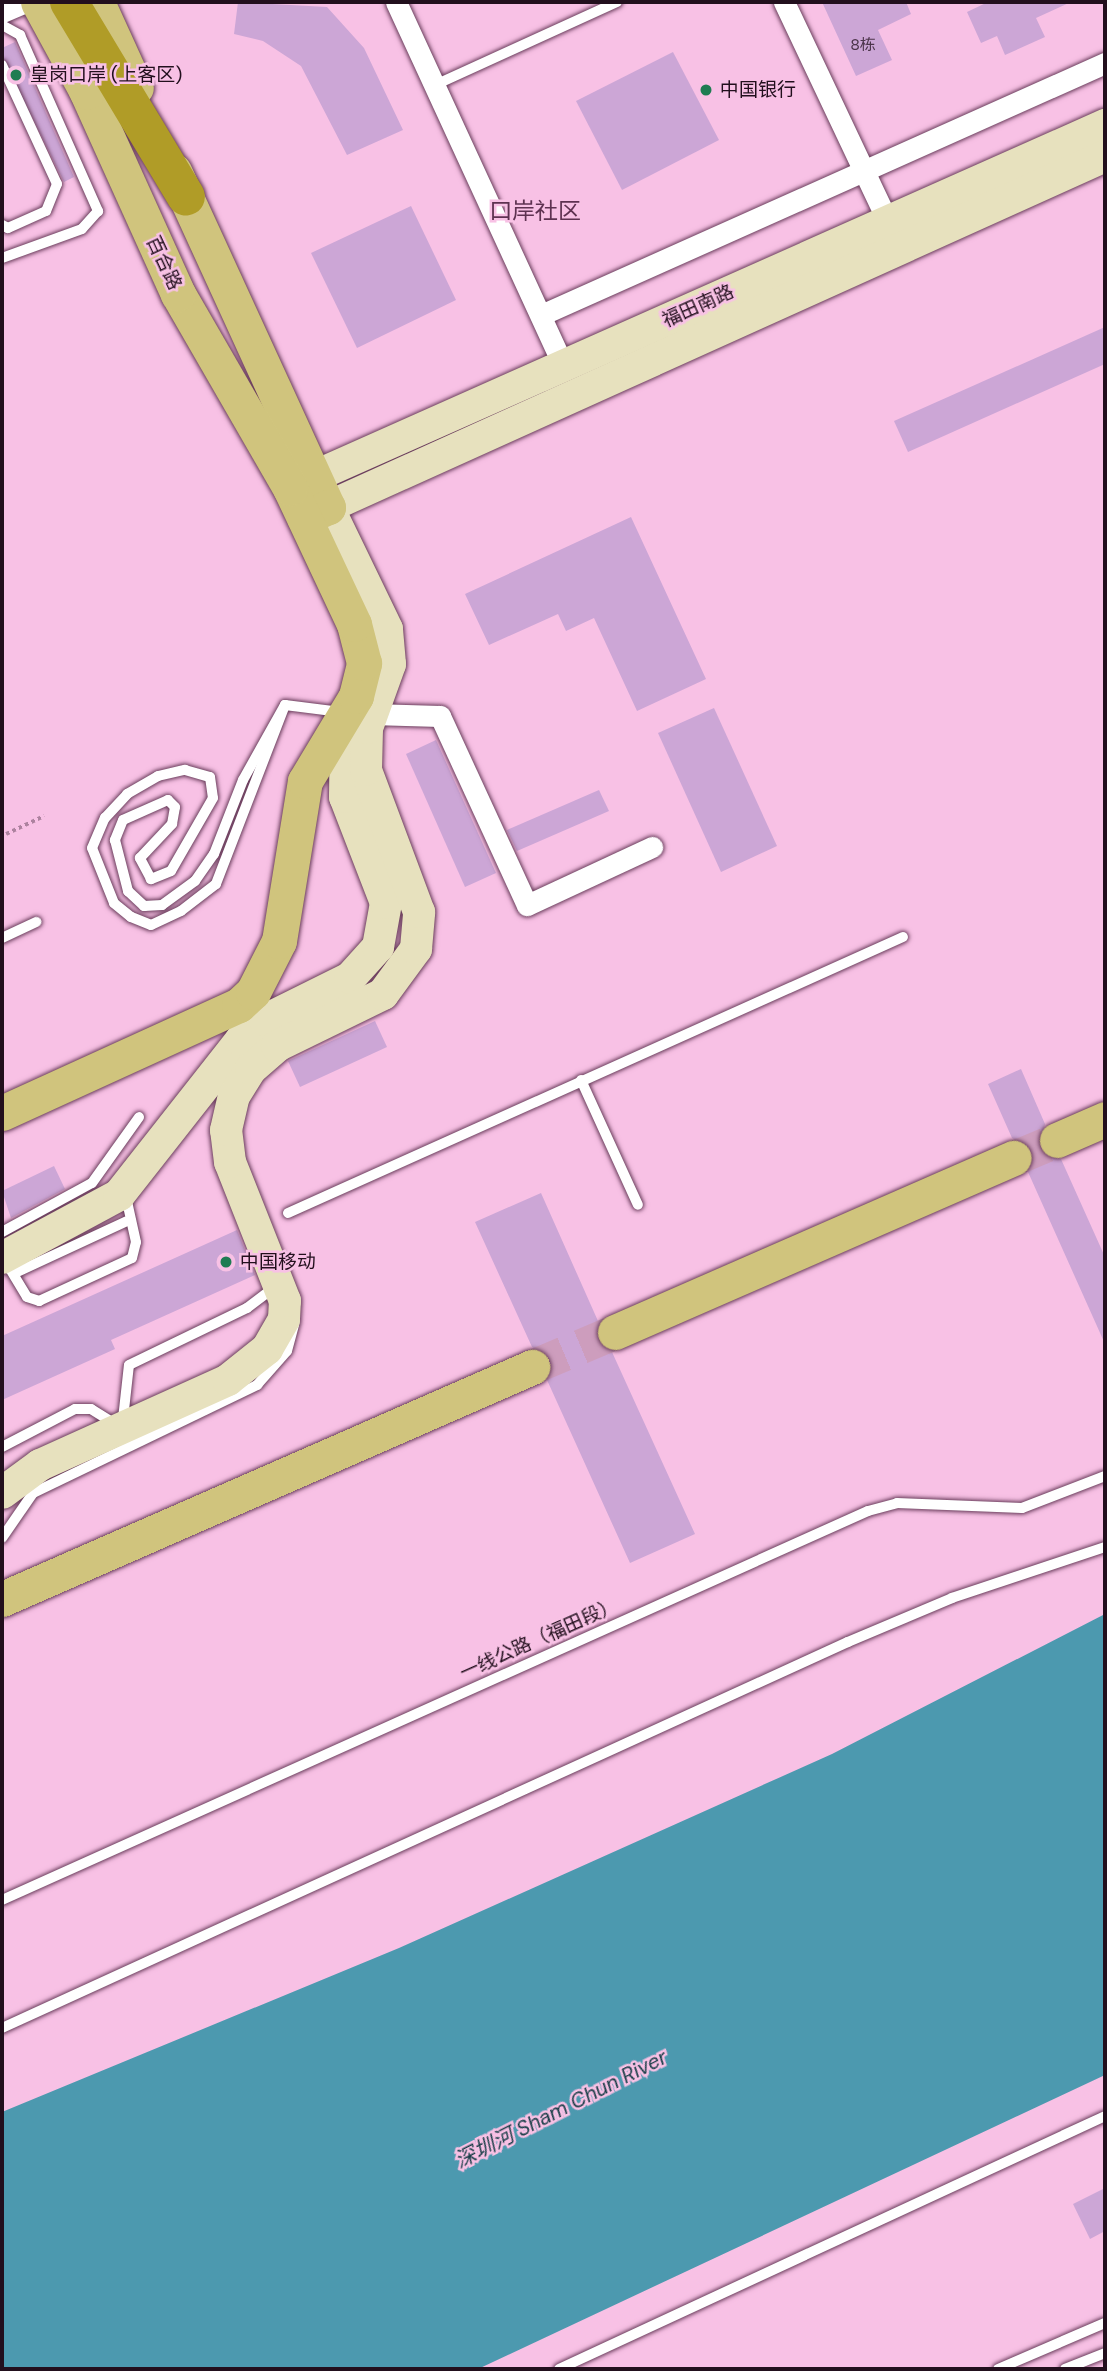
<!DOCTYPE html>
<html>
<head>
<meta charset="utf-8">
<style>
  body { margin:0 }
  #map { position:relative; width:1107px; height:2371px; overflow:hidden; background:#f8c1e5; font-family:"DM Sans","Noto Sans SC",sans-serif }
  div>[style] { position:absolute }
  .water>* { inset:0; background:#4c99af }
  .building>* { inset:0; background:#cca6d6 }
  .primary-tunnel>* { height:35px; margin-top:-17.5px; transform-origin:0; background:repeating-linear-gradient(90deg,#cd9dbd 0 35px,transparent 0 53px) }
  .path>* { height:3.5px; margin-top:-1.75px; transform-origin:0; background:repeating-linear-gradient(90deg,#ad829f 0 3.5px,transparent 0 7px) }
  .roads { filter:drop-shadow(0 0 2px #6a3d5c) drop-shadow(0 0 2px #6a3d5c) }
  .lane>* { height:10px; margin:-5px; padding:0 5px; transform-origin:5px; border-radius:5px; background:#fff }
  .street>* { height:21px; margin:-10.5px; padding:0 10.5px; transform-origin:10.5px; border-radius:10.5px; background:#fff }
  .secondary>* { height:32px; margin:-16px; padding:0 16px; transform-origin:16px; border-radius:16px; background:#e7e1be }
  .primary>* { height:35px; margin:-17.5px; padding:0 17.5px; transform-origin:17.5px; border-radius:17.5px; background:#d0c47d }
  .highway>* { height:38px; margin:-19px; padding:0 19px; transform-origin:19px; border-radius:19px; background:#b09c27 }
  .dots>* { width:19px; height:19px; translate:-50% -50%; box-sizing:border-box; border:4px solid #f8c1e5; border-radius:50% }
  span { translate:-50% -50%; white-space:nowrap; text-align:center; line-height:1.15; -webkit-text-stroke:5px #f8c1e5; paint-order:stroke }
  .number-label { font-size:16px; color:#4c354b }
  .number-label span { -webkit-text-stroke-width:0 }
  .poi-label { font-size:19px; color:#220f1d }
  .left { translate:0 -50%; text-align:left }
  .street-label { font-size:19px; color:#220f1d }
  .water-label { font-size:21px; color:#183d47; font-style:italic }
  .quarter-label { font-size:23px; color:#5e3251 }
  .frame { position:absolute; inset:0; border:4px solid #220f1d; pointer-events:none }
</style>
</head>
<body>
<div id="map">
  <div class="water">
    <i style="clip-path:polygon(1105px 1614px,1105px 2075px,478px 2369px,2px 2369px,2px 2112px,399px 1948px,832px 1754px)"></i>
  </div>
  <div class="building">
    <i style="clip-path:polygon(238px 2px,327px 7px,364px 48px,403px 130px,347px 155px,301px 66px,263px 41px,234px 34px)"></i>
    <i style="clip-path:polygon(822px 2px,906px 2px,911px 14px,878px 30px,892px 60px,856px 76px)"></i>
    <i style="clip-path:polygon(988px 2px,1071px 2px,1036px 18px,1045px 37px,1005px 55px,997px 36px,981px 43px,967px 12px)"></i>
    <i style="clip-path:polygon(15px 42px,74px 177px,64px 182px,2px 56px,2px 48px)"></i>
    <i style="clip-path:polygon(673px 52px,719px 140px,622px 190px,576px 101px)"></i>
    <i style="clip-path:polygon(411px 206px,456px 300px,357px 348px,311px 253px)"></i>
    <i style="clip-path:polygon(1105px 327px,1105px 364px,908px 452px,894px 421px)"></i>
    <i style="clip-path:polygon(631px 517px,706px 679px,637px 711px,594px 618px,566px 631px,558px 614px,489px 645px,465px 594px)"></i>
    <i style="clip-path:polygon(714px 708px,777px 846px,721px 872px,658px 733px)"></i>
    <i style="clip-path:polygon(436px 740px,496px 873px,465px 887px,406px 754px)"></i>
    <i style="clip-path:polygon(599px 790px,609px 811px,517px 851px,507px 830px)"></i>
    <i style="clip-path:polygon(375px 1021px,387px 1047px,300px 1087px,288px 1061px)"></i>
    <i style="clip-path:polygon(1021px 1069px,1045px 1124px,1039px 1149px,1061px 1159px,1105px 1257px,1105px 1344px,1028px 1172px,1032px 1149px,1012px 1138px,988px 1084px)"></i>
    <i style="clip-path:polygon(54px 1166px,65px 1189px,11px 1218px,2px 1191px)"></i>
    <i style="clip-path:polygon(541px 1193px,598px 1321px,597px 1341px,612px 1352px,695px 1534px,630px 1563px,547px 1380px,550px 1358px,532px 1347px,475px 1222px)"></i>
    <i style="clip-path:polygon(237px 1230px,255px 1275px,111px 1340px,115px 1349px,2px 1400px,2px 1336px)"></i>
    <i style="clip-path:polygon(1105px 2188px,1105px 2231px,1090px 2239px,1073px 2204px)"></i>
  </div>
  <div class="primary-tunnel">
    <i style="left:1014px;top:1158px;width:47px;rotate:-22.7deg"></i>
    <i style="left:532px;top:1367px;width:90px;rotate:-22.9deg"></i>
  </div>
  <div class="path">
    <i style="left:6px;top:834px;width:42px;rotate:-25.3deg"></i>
  </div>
  <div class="roads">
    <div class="lane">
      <i style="left:2px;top:25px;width:21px;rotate:29deg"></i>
      <i style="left:20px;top:35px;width:193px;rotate:66.1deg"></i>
      <i style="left:98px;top:211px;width:24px;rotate:132deg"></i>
      <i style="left:82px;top:229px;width:85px;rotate:160.1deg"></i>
      <i style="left:2px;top:65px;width:131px;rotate:65.2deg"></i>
      <i style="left:57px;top:184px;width:29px;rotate:112deg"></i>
      <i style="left:46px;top:211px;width:42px;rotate:155.9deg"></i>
      <i style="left:8px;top:228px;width:7px;rotate:-153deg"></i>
      <i style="left:435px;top:85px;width:200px;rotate:-24.5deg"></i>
      <i style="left:285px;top:705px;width:192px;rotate:111.1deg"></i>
      <i style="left:216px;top:884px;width:44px;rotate:142.4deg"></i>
      <i style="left:181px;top:911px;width:33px;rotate:155deg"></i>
      <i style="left:151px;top:925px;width:22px;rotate:-158deg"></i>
      <i style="left:131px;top:917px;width:22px;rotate:-141deg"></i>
      <i style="left:114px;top:903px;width:59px;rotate:-111.8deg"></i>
      <i style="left:92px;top:848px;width:33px;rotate:-67deg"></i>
      <i style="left:105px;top:818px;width:33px;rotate:-47deg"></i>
      <i style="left:127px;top:794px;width:36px;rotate:-30deg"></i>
      <i style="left:158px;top:776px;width:28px;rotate:-13deg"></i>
      <i style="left:185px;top:770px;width:26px;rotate:16deg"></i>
      <i style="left:210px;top:777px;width:21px;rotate:82deg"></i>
      <i style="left:213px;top:798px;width:84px;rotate:119.9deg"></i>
      <i style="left:171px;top:871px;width:22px;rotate:158deg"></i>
      <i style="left:151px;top:879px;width:24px;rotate:-118deg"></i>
      <i style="left:140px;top:858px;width:47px;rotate:-46.7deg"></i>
      <i style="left:172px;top:824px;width:17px;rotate:-80deg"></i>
      <i style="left:175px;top:807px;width:10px;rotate:-135deg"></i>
      <i style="left:168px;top:800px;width:49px;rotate:156deg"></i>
      <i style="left:123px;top:820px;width:22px;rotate:112deg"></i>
      <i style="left:115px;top:840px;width:53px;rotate:75.7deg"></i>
      <i style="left:128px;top:891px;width:22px;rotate:43deg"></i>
      <i style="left:144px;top:906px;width:18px;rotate:-3deg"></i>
      <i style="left:162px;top:905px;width:41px;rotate:-36deg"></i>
      <i style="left:195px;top:881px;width:33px;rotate:-55deg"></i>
      <i style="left:214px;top:854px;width:79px;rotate:-68.6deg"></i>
      <i style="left:243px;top:780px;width:86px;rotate:-60.8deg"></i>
      <i style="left:285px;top:705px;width:56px;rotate:7.1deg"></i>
      <i style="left:2px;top:938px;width:38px;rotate:-25deg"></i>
      <i style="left:581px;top:1080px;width:137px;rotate:65.5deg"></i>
      <i style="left:288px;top:1213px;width:674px;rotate:-24.17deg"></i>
      <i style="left:2px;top:1232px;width:102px;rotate:-28.6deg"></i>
      <i style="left:92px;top:1183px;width:81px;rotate:-54.5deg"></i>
      <i style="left:4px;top:1259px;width:44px;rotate:58.8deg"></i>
      <i style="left:27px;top:1297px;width:13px;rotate:18deg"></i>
      <i style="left:39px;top:1301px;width:102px;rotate:-24.8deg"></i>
      <i style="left:132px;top:1258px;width:16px;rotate:-76deg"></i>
      <i style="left:136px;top:1242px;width:46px;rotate:-102.5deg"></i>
      <i style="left:15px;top:1273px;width:123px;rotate:-24.9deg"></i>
      <i style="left:2px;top:1447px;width:82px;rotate:-27.5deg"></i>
      <i style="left:75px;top:1409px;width:16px"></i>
      <i style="left:91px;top:1409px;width:36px;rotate:32deg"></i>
      <i style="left:122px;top:1428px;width:63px;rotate:-83.7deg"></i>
      <i style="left:129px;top:1365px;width:131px;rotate:-25.8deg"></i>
      <i style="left:247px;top:1308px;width:36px;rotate:-37deg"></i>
      <i style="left:2px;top:1538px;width:55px;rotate:-55.4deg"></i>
      <i style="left:33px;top:1493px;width:249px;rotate:-25.7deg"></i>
      <i style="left:257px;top:1385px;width:45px;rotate:-48.6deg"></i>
      <i style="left:287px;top:1351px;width:28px;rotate:-75deg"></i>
      <i style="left:2px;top:1900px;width:949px;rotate:-24.19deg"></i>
      <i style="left:868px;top:1511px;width:30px;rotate:-15deg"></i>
      <i style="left:897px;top:1503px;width:125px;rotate:2.3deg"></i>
      <i style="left:1022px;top:1508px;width:89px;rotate:-21.1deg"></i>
      <i style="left:2px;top:2028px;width:930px;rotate:-24.53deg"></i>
      <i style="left:848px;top:1642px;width:113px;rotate:-22.9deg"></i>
      <i style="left:952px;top:1598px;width:161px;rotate:-18.4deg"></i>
      <i style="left:559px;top:2369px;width:602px;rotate:-24.86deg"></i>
      <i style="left:998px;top:2369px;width:116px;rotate:-23.3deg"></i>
      <i style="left:1065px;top:2369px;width:43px;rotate:-21.8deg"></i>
    </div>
    <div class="street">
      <i style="left:396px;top:2px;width:400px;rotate:65.3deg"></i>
      <i style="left:784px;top:2px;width:255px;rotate:64.7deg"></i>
      <i style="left:2px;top:12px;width:26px;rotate:-23deg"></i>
      <i style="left:541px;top:315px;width:618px;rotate:-24.08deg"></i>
      <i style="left:371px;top:714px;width:69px;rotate:1.7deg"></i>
      <i style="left:440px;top:716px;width:208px;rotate:65.3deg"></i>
      <i style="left:527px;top:905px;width:138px;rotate:-24.9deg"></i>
    </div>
    <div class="secondary">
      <i style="left:313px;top:477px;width:867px;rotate:-23.96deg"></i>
      <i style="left:2px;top:1258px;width:133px;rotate:-28.3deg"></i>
      <i style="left:119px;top:1195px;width:197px;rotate:-51.8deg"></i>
      <i style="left:241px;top:1040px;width:31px;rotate:-40deg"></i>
      <i style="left:265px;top:1020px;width:95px;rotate:-26.3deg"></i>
      <i style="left:350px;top:978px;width:42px;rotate:-47.9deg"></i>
      <i style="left:378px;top:947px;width:45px;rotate:-79.7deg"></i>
      <i style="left:386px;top:903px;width:114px;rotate:-111.1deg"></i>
      <i style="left:345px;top:797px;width:73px;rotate:-89.2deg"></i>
      <i style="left:2px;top:1493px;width:47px;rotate:-36.4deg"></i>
      <i style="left:40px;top:1465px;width:206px;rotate:-24.3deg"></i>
      <i style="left:228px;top:1380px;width:50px;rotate:-38.5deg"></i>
      <i style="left:267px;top:1349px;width:34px;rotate:-60deg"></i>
      <i style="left:284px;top:1319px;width:18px;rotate:-87deg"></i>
      <i style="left:285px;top:1301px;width:149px;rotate:-111.6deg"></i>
      <i style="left:230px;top:1162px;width:32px;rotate:-97deg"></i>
      <i style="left:226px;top:1130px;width:35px;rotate:-77deg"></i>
      <i style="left:234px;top:1096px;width:32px;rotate:-58deg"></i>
      <i style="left:251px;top:1069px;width:35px;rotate:-41deg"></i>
      <i style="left:277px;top:1046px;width:118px;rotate:-26.1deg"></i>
      <i style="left:383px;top:994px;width:56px;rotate:-53.7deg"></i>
      <i style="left:416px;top:949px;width:37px;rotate:-85deg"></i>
      <i style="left:419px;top:912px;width:152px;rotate:-110.5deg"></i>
      <i style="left:366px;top:770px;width:42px;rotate:-88.6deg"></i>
      <i style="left:367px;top:728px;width:68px;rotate:-70.2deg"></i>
      <i style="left:390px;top:664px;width:35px;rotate:-95deg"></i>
      <i style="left:387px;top:629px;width:136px;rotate:-115.8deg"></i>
      <i style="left:328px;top:507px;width:853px;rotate:-24.31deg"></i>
    </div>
    <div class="primary">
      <i style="left:97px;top:2px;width:94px;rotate:65.6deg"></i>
      <i style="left:174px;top:171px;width:370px;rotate:65.4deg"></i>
      <i style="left:328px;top:507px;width:26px;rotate:155deg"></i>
      <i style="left:2px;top:1113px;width:260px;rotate:-24.5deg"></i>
      <i style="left:239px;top:1005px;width:19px;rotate:-43deg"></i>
      <i style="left:253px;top:992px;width:57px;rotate:-63deg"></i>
      <i style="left:279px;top:941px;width:162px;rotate:-80.8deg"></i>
      <i style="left:305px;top:781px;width:99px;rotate:-59deg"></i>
      <i style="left:356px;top:696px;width:34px;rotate:-76deg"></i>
      <i style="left:364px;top:663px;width:40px;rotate:-104.4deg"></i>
      <i style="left:354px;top:624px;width:150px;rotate:-115.2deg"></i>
      <i style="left:290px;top:488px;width:224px;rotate:-120deg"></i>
      <i style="left:178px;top:294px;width:222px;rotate:-114.3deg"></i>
      <i style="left:87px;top:92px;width:102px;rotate:-118.6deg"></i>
      <i style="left:1057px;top:1140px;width:52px;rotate:-23.6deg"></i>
      <i style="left:615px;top:1332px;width:435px;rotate:-23.6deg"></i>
      <i style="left:2px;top:1599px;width:579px;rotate:-23.64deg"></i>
    </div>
    <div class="highway">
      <i style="left:69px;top:2px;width:227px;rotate:59deg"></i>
    </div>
  </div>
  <div class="dots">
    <i style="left:16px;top:75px;background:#1f7c52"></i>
    <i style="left:706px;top:90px;background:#1f7c52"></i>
    <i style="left:226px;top:1262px;background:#1f7c52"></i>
  </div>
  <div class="number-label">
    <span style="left:863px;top:45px">8栋</span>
  </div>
  <div class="poi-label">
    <span class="left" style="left:30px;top:75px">皇岗口岸 (上客区)</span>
    <span class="left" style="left:720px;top:90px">中国银行</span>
    <span class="left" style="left:240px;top:1262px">中国移动</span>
  </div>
  <div class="street-label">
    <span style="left:164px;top:263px;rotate:65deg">百合路</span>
    <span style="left:698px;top:306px;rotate:-24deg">福田南路</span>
    <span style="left:539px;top:1639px;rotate:-24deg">一线公路（福田段）</span>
  </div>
  <div class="water-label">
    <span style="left:561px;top:2109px;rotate:-27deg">深圳河 Sham Chun River</span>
  </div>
  <div class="quarter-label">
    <span style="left:535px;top:211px">口岸社区</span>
  </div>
  <div class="frame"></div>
</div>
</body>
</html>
